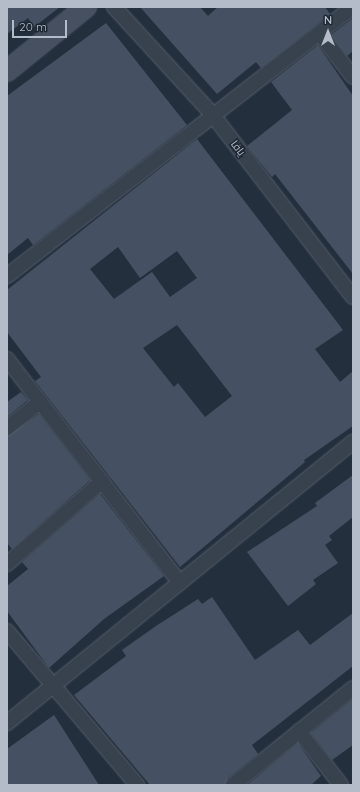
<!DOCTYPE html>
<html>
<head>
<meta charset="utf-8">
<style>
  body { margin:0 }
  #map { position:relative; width:360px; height:792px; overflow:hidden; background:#242f3e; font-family:Quicksand,Cairo,sans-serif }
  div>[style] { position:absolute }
  .building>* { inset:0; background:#455162 }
  .roads { filter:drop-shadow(0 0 1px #565f6c) drop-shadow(0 0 1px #565f6c) }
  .minor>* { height:14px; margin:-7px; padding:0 7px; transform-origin:7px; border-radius:7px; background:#38414e }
  .secondary>* { height:20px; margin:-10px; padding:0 10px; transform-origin:10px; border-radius:10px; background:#465061 }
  span { translate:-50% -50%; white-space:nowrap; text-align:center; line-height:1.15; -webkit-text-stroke:3px #1d2633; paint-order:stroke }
  .street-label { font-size:11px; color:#b4bcc9 }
  .frame { position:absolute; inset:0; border:8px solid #b4bcc9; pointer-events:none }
  .north { position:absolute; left:308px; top:12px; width:40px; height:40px; -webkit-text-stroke:3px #1d2633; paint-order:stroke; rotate:0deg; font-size:11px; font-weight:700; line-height:16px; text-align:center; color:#b4bcc9 }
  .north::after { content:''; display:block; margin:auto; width:14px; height:18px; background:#b4bcc9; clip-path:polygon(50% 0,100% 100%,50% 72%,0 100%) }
  .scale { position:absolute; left:12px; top:20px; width:55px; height:18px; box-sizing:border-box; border:2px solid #b4bcc9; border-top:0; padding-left:5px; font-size:12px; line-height:14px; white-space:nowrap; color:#b4bcc9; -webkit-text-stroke:3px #1d2633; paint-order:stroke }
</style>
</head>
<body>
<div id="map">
  <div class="building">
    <i style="clip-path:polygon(7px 7px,60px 7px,34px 27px,28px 18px,7px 34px)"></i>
    <i style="clip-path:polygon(140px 7px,200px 7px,208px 16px,218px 7px,325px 7px,330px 14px,261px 68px,256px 62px,217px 94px)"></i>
    <i style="clip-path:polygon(353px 18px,353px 51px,347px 56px,331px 35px)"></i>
    <i style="clip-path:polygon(106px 23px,187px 125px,33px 245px,28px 238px,7px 255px,7px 96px)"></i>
    <i style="clip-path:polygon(318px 45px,353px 96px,353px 274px,275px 174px,272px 177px,247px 146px,292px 110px,271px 82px)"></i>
    <i style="clip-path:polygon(evenodd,197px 139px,343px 330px,315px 349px,340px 382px,353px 371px,353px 426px,304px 460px,305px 462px,180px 567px,35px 381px,41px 377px,7px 332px,7px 290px,197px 139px,118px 247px,140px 278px,177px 251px,197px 278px,170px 297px,152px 272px,114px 299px,90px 269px,118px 247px,197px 139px,177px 325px,232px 396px,205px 417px,178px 383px,174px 387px,143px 348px,177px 325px)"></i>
    <i style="clip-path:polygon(21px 392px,28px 400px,7px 417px,7px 402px)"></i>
    <i style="clip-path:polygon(39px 414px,90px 480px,12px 549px,7px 543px,7px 436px)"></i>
    <i style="clip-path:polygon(353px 475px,353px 517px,329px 536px,332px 540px,325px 545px,338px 563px,313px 580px,316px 584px,288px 606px,247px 552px,317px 506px,315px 503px)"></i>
    <i style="clip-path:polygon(100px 494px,164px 576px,104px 619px,49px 668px,7px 611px,7px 586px,28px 569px,22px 562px)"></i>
    <i style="clip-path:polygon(212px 597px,255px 660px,298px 630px,310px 645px,353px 613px,353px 666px,252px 745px,258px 754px,228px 778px,225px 785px,150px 785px,74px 695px,126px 656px,122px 650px,156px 626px,198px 599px,202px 604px)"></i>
    <i style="clip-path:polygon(353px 699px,353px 745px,332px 760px,311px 733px)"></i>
    <i style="clip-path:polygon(54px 715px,99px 785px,7px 785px,7px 749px)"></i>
    <i style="clip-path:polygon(298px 743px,321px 776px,311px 785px,247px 785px)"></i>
  </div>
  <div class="roads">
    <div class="minor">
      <i style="left:114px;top:7px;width:145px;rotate:47.5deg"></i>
      <i style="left:212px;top:114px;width:231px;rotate:52.4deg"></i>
      <i style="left:320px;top:34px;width:54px;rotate:52.5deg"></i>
      <i style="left:7px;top:276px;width:438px;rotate:-37.9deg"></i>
      <i style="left:7px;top:359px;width:283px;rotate:52.3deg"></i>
      <i style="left:7px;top:428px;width:42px;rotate:-38.2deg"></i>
      <i style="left:7px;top:564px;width:126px;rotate:-41.1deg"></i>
      <i style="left:7px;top:631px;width:202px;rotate:49.8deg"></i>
      <i style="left:7px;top:723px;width:446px;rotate:-39.1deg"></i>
      <i style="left:299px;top:731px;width:68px;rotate:52.1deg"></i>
      <i style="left:233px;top:785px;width:154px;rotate:-38.9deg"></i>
    </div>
    <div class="secondary">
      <i style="left:7px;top:71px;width:102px;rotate:-39deg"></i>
    </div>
  </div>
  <div class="street-label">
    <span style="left:238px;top:148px;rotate:52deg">يافا</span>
  </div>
  <div class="frame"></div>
  <div class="north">N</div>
  <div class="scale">20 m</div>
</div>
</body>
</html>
